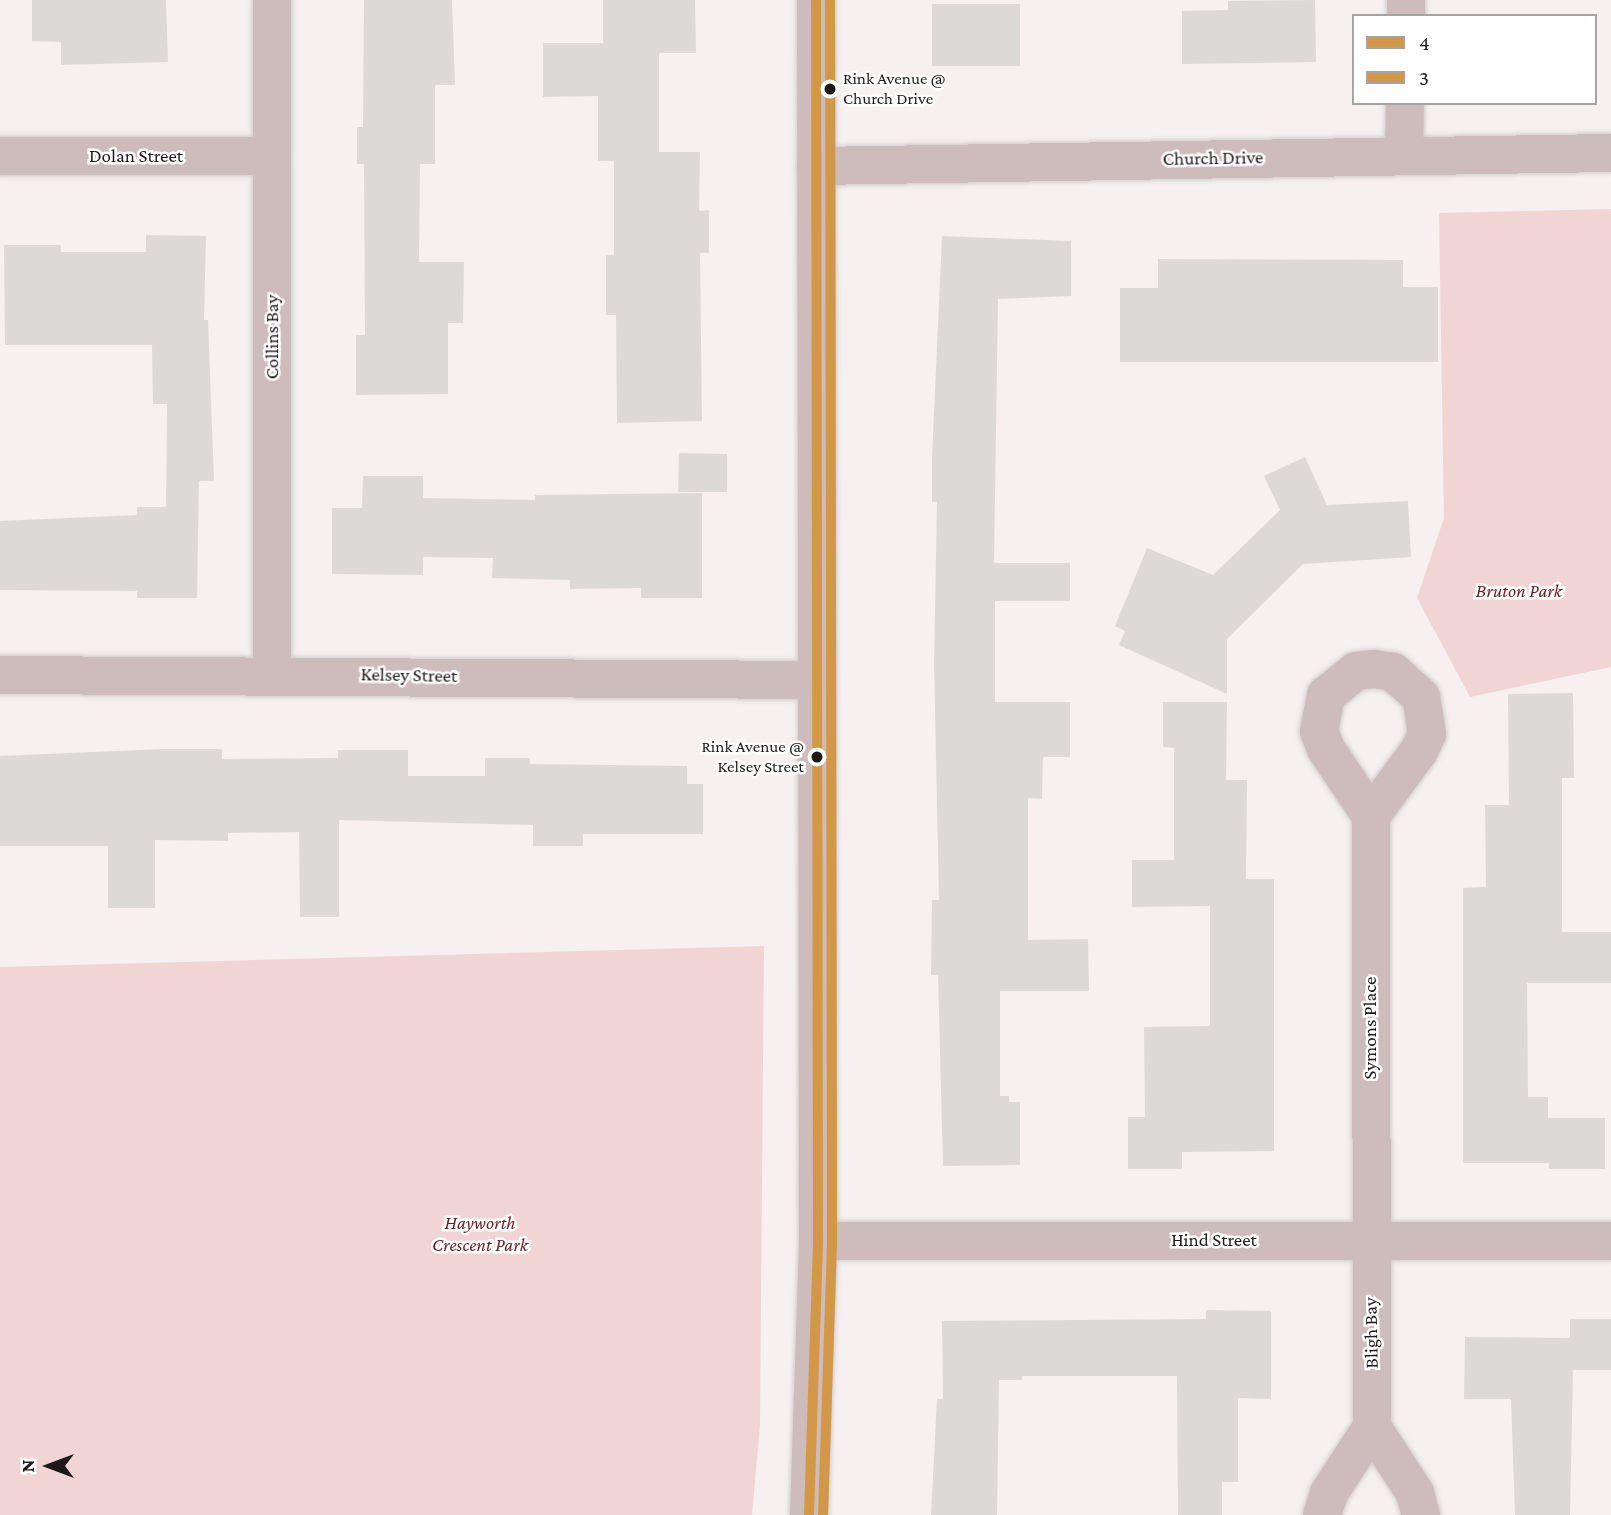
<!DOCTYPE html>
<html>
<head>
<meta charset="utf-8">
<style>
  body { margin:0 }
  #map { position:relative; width:1611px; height:1515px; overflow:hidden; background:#f6f0f0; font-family:"Crimson Pro",serif }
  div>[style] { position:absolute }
  .green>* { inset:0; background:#f1d5d4 }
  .building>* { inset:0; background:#ded9d9 }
  .roads { filter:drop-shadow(0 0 2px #d3cece) drop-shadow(0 0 2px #d3cece) }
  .minor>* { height:38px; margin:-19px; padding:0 19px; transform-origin:19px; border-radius:19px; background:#cdbcbb }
  .bus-1>* { height:10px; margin:-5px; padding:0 5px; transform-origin:5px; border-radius:5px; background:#d29847 }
  .bus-2>* { height:10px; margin:-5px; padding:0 5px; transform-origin:5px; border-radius:5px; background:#d29847 }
  .dots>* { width:19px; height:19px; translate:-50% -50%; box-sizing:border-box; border:4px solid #fff; border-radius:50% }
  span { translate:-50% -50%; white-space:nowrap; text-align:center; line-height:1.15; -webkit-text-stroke:5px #fff; paint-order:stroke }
  .bus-label { font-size:17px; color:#1e1919 }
  .left { translate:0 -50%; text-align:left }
  .right { translate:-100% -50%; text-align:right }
  .street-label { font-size:19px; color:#1e1919 }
  .park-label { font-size:19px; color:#6b1b21; font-style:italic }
  .legend { position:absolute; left:1352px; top:14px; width:245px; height:91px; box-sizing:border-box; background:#fff; border:2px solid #a5a3a3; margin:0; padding:9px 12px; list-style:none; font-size:21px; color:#1e1919 }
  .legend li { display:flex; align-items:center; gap:14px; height:35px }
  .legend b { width:35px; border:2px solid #a5a3a3 }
  .north { position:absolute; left:14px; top:1431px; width:70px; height:70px; -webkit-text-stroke:5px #fff; paint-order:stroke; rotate:270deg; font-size:19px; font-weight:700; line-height:28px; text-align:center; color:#1e1919 }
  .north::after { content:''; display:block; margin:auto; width:24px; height:32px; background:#1e1919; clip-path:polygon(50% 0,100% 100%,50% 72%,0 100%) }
</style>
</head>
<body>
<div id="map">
  <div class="green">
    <i style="clip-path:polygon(1611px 209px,1611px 667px,1470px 697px,1417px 598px,1444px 518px,1439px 213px)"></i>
    <i style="clip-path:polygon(764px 946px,760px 1425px,752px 1515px,0 1515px,0 967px)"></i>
  </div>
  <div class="building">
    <i style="clip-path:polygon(32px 0,166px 0,168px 62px,61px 65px,61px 42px,32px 41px)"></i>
    <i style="clip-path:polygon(364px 0,452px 0,455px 85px,435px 85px,435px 164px,420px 164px,419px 262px,464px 262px,463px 323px,448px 323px,448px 394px,356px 395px,356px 335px,365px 335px,364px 164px,357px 164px,357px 127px,363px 127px)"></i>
    <i style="clip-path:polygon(603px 0,695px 0,696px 53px,659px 53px,659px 152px,700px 152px,699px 211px,709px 210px,709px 253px,700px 253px,702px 421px,617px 423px,616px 315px,606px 315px,606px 255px,614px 255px,614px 161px,598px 161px,598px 96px,543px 97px,543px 43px,603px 43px)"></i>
    <i style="clip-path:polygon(1315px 0,1316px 62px,1182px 64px,1182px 11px,1228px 10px,1228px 1px)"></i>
    <i style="clip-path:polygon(932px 4px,1020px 4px,1020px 66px,932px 66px)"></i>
    <i style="clip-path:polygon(146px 235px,206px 236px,204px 320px,208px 320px,214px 481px,199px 481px,197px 598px,137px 598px,137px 591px,0 590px,0 521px,137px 515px,137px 507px,166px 507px,167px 404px,153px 404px,152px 345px,5px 345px,4px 245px,61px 245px,61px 252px,146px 252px)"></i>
    <i style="clip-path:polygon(942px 236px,1071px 241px,1071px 296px,998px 299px,994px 563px,1070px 563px,1070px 601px,995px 601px,995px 702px,1070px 702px,1070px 757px,1043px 757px,1042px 799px,1028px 798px,1028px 940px,1088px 939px,1089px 991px,1000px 991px,1000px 1096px,1009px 1096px,1009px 1102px,1020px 1102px,1020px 1165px,943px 1166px,938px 975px,931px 975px,932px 900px,939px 900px,934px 664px,937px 502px,932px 502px,932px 458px)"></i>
    <i style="clip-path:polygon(1158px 259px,1403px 260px,1403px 287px,1438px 287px,1438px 362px,1120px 362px,1120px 288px,1158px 288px)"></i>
    <i style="clip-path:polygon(679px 453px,727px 454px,727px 492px,678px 492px)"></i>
    <i style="clip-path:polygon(1305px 457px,1327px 505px,1408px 501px,1411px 557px,1303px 564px,1227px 639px,1227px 694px,1119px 645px,1125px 631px,1115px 626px,1147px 548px,1213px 575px,1280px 510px,1264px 476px)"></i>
    <i style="clip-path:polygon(363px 476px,423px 476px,423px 498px,535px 500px,535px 495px,702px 493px,702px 598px,641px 598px,641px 588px,570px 589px,570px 580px,492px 578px,493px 558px,423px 557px,423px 575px,332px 574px,332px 508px,362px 508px)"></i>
    <i style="clip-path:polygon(1573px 693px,1574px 778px,1562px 778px,1562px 932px,1611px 932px,1611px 983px,1527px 983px,1528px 1097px,1548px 1097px,1548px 1118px,1605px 1118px,1605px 1169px,1549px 1169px,1549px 1163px,1463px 1163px,1463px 888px,1486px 887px,1485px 805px,1509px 805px,1508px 694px)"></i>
    <i style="clip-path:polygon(1163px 702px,1227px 702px,1226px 780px,1247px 780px,1246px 879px,1274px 879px,1274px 1151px,1182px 1152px,1182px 1169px,1128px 1169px,1128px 1117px,1145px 1117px,1144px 1027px,1210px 1026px,1210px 906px,1132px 907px,1132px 860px,1174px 860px,1174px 748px,1163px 747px)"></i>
    <i style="clip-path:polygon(163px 749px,222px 749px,222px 759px,338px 758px,338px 750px,408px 750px,408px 776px,485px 776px,485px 758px,530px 758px,530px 764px,687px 766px,687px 784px,703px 784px,703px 834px,583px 834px,583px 846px,533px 846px,533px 825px,339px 820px,339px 917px,300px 917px,299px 832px,228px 833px,228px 841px,155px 840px,155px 908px,108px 908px,108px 846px,0 846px,0 756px)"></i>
    <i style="clip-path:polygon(1206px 1310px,1271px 1311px,1271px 1399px,1238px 1398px,1238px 1482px,1222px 1482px,1222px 1515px,1178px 1515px,1177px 1376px,1022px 1376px,1022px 1380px,999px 1380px,997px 1515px,931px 1515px,937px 1399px,943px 1399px,942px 1321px,1206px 1319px)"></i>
    <i style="clip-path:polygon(1570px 1319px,1611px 1319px,1611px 1370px,1573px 1370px,1570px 1515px,1515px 1515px,1511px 1399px,1464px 1399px,1465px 1337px,1570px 1338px)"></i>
  </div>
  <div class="roads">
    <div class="minor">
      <i style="left:272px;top:0;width:674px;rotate:90deg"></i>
      <i style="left:1406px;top:16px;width:16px;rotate:-90deg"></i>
      <i style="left:1404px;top:154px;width:51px;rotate:-88.9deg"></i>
      <i style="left:0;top:156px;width:272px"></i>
      <i style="left:816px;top:166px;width:795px;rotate:-0.94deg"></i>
      <i style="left:0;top:675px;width:817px;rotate:0.35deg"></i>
      <i style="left:1371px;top:816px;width:81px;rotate:-53.6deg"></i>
      <i style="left:1419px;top:751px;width:19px;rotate:-65deg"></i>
      <i style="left:1427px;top:734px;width:37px;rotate:-99deg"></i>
      <i style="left:1421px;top:697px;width:38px;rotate:-138deg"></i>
      <i style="left:1393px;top:672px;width:19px;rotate:-171deg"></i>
      <i style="left:1374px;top:669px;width:18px;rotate:174deg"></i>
      <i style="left:1356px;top:671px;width:38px;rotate:141deg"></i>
      <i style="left:1326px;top:695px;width:37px;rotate:101deg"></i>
      <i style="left:1319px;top:731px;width:19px;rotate:69deg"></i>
      <i style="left:1326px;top:749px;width:81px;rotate:56.1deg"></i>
      <i style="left:1371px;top:816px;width:611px;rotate:89.91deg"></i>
      <i style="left:1372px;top:1427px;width:79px;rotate:56.9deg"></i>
      <i style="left:1415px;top:1493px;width:23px;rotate:75deg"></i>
      <i style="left:818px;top:1241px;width:793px"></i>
      <i style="left:809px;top:1515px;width:274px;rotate:-88.1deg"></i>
      <i style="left:818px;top:1241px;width:1241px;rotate:-90.09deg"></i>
      <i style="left:1322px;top:1515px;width:23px;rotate:-72deg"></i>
      <i style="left:1329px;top:1493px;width:79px;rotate:-56.9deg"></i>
    </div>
  </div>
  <div class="bus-1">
    <i style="left:809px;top:1515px;width:274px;rotate:-88.1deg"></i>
    <i style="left:818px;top:1241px;width:1241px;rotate:-90.09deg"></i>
  </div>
  <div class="bus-2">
    <i style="left:823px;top:1515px;width:274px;rotate:-88.1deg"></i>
    <i style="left:832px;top:1241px;width:1241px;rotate:-90.09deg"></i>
  </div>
  <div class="dots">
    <i style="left:830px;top:89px;background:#1e1919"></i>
    <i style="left:817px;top:757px;background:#1e1919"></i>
  </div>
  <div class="bus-label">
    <span class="left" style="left:843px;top:89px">Rink Avenue @<br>Church Drive</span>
    <span class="right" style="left:804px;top:757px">Rink Avenue @<br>Kelsey Street</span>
  </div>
  <div class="street-label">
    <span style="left:136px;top:156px">Dolan Street</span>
    <span style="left:1213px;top:158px;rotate:-1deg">Church Drive</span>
    <span style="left:272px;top:337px;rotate:-90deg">Collins Bay</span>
    <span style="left:409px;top:675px;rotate:1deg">Kelsey Street</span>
    <span style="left:1370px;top:1028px;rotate:-90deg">Symons Place</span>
    <span style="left:1214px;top:1240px">Hind Street</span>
    <span style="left:1371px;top:1333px;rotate:-91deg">Bligh Bay</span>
  </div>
  <div class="park-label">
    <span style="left:1519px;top:591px">Bruton Park</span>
    <span style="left:480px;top:1234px">Hayworth<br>Crescent Park</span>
  </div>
  <ul class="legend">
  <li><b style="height:9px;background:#d29847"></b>4</li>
  <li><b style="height:9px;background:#d29847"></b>3</li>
  </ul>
  <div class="north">N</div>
</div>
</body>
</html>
